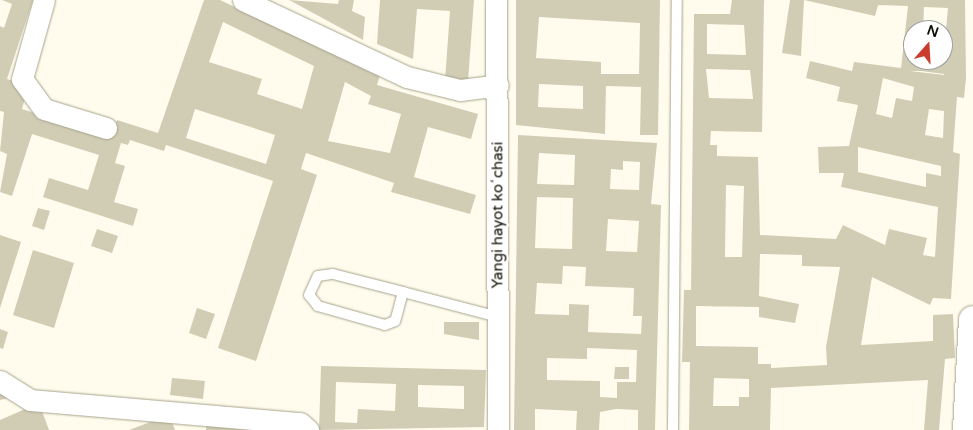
<!DOCTYPE html>
<html>
<head>
<meta charset="utf-8">
<style>
  body { margin:0 }
  #map { position:relative; width:973px; height:430px; overflow:hidden; background:#fffced; font-family:"Varela Round",sans-serif }
  div>[style] { position:absolute }
  .building>* { inset:0; background:#d1cdb5 }
  .roads { filter:drop-shadow(0 0 1px #a7a38c) drop-shadow(0 0 1px #a7a38c) }
  .service>* { height:10px; margin:-5px; padding:0 5px; transform-origin:5px; border-radius:5px; background:#fff }
  .minor>* { height:21px; margin:-10.5px; padding:0 10.5px; transform-origin:10.5px; border-radius:10.5px; background:#fff }
  .secondary>* { height:28px; margin:-14px; padding:0 14px; transform-origin:14px; border-radius:14px; background:#fff }
  span { translate:-50% -50%; white-space:nowrap; text-align:center; line-height:1.15; -webkit-text-stroke:5px #fff; paint-order:stroke }
  .street-label { font-size:15px; color:#100f07 }
  .north { position:absolute; left:903px; top:20px; width:50px; height:50px; box-sizing:border-box; background:#fff; border:1px solid #9f9f9c; border-radius:50%; rotate:19deg; font-size:14px; font-weight:700; line-height:20px; text-align:center; color:#100f07 }
  .north::after { content:''; display:block; margin:auto; width:18px; height:22px; background:#ca3d2e; clip-path:polygon(50% 0,100% 100%,50% 72%,0 100%) }
</style>
</head>
<body>
<div id="map">
  <div class="building">
    <i style="clip-path:polygon(evenodd,2px 0,33px 0,7px 79px,23px 84px,27px 91px,22px 109px,111px 137px,117px 120px,158px 133px,204px 0,220px 0,380px 75px,377px 85px,478px 114px,471px 139px,428px 127px,414px 177px,476px 195px,470px 214px,391px 192px,394px 183px,306px 153px,301px 169px,317px 175px,256px 361px,218px 348px,273px 181px,166px 145px,164px 151px,130px 140px,128px 145px,121px 143px,115px 163px,125px 166px,114px 202px,138px 209px,133px 226px,43px 197px,49px 178px,88px 190px,99px 155px,32px 134px,12px 196px,0 192px,7px 154px,0 151px,4px 112px,0 111px,0 26px,4px 28px,12px 4px,2px 0,223px 22px,314px 66px,302px 109px,257px 94px,262px 79px,209px 62px,223px 22px,2px 0,345px 82px,371px 96px,368px 104px,401px 114px,390px 153px,328px 141px,345px 82px,2px 0,195px 109px,275px 135px,266px 164px,186px 138px,195px 109px)"></i>
    <i style="clip-path:polygon(289px 0,338px 4px,339px 0,354px 0,352px 11px,365px 17px,363px 40px)"></i>
    <i style="clip-path:polygon(380px 0,474px 0,468px 81px,445px 80px,450px 11px,417px 9px,413px 59px,377px 44px)"></i>
    <i style="clip-path:polygon(evenodd,516px 0,660px 0,658px 135px,640px 135px,641px 87px,606px 86px,605px 134px,516px 125px,516px 0,539px 17px,640px 23px,639px 74px,601px 74px,601px 62px,536px 58px,539px 17px,516px 0,539px 84px,583px 86px,583px 109px,538px 107px,539px 84px)"></i>
    <i style="clip-path:polygon(evenodd,732px 0,764px 0,762px 132px,711px 131px,710px 145px,717px 145px,717px 156px,758px 157px,760px 235px,836px 239px,843px 225px,885px 245px,889px 229px,927px 238px,923px 255px,935px 257px,938px 207px,841px 187px,844px 173px,819px 173px,818px 147px,849px 146px,858px 105px,837px 101px,840px 87px,806px 78px,810px 61px,852px 71px,854px 62px,901px 68px,908px 6px,878px 5px,875px 16px,804px 0,965px 0,966px 78px,964px 98px,957px 97px,953px 152px,960px 154px,951px 299px,933px 298px,930px 305px,872px 277px,861px 345px,933px 341px,933px 315px,953px 314px,955px 358px,945px 359px,939px 430px,924px 430px,928px 380px,771px 388px,770px 430px,689px 430px,690px 362px,682px 362px,684px 290px,691px 290px,694px 14px,730px 14px,732px 0,924px 7px,948px 8px,943px 60px,913px 60px,913px 30px,923px 30px,924px 7px,732px 0,707px 24px,744px 25px,746px 55px,707px 54px,707px 24px,732px 0,706px 69px,750px 70px,753px 99px,709px 98px,706px 69px,732px 0,910px 71px,921px 71px,944px 74px,944px 75px,910px 71px,732px 0,883px 78px,914px 87px,912px 101px,896px 98px,892px 118px,876px 114px,883px 78px,732px 0,929px 109px,944px 111px,943px 138px,925px 135px,929px 109px,732px 0,858px 147px,941px 166px,941px 176px,926px 173px,926px 187px,858px 172px,858px 147px,732px 0,726px 185px,744px 186px,742px 257px,725px 257px,726px 185px,732px 0,760px 254px,802px 255px,802px 266px,840px 267px,826px 347px,827px 365px,771px 368px,771px 364px,758px 364px,758px 347px,696px 346px,696px 306px,759px 307px,759px 317px,795px 323px,799px 304px,759px 296px,760px 254px,732px 0,714px 378px,749px 379px,749px 397px,739px 397px,739px 406px,713px 406px,714px 378px)"></i>
    <i style="clip-path:polygon(790px 0,804px 0,801px 56px,782px 53px)"></i>
    <i style="clip-path:polygon(evenodd,518px 135px,657px 143px,651px 204px,661px 205px,655px 430px,638px 430px,638px 410px,616px 409px,600px 412px,599px 430px,576px 430px,577px 411px,535px 409px,535px 430px,514px 430px,518px 135px,539px 153px,575px 155px,574px 185px,537px 184px,539px 153px,518px 135px,623px 161px,640px 162px,639px 190px,610px 189px,611px 169px,623px 170px,623px 161px,518px 135px,537px 197px,573px 198px,572px 249px,535px 248px,537px 197px,518px 135px,608px 219px,639px 221px,637px 252px,606px 251px,608px 219px,518px 135px,563px 266px,586px 267px,585px 286px,634px 288px,633px 316px,642px 316px,641px 334px,588px 332px,589px 305px,569px 304px,569px 315px,535px 314px,537px 283px,562px 284px,563px 266px,518px 135px,587px 348px,637px 350px,636px 382px,617px 382px,617px 398px,600px 397px,600px 381px,547px 380px,547px 358px,587px 359px,587px 348px)"></i>
    <i style="clip-path:polygon(38px 208px,50px 211px,44px 230px,32px 226px)"></i>
    <i style="clip-path:polygon(97px 229px,118px 236px,112px 253px,91px 246px)"></i>
    <i style="clip-path:polygon(0 235px,21px 242px,0 308px)"></i>
    <i style="clip-path:polygon(33px 250px,74px 263px,54px 328px,13px 315px)"></i>
    <i style="clip-path:polygon(197px 308px,215px 314px,206px 339px,189px 333px)"></i>
    <i style="clip-path:polygon(444px 322px,479px 322px,479px 340px,444px 334px)"></i>
    <i style="clip-path:polygon(0 329px,8px 332px,3px 349px,0 348px)"></i>
    <i style="clip-path:polygon(evenodd,321px 366px,486px 370px,484px 427px,319px 430px,321px 366px,336px 382px,396px 384px,395px 411px,358px 409px,357px 423px,335px 422px,336px 382px,321px 366px,418px 385px,464px 386px,464px 409px,418px 407px,418px 385px)"></i>
    <i style="clip-path:polygon(615px 367px,629px 367px,629px 379px,614px 379px)"></i>
    <i style="clip-path:polygon(172px 378px,205px 381px,203px 399px,170px 395px)"></i>
    <i style="clip-path:polygon(0 389px,9px 398px,0 400px)"></i>
    <i style="clip-path:polygon(39px 403px,49px 430px,0 430px,0 420px)"></i>
    <i style="clip-path:polygon(169px 415px,175px 430px,129px 430px)"></i>
    <i style="clip-path:polygon(206px 422px,277px 430px,206px 430px)"></i>
  </div>
  <div class="roads">
    <div class="service">
      <i style="left:403px;top:292px;width:30px;rotate:105deg"></i>
      <i style="left:395px;top:321px;width:11px;rotate:158deg"></i>
      <i style="left:385px;top:325px;width:70px;rotate:-164.2deg"></i>
      <i style="left:318px;top:306px;width:14px;rotate:-129deg"></i>
      <i style="left:309px;top:295px;width:21px;rotate:-65deg"></i>
      <i style="left:318px;top:276px;width:15px;rotate:-8deg"></i>
      <i style="left:333px;top:274px;width:72px;rotate:14.4deg"></i>
      <i style="left:403px;top:292px;width:98px;rotate:14.7deg"></i>
      <i style="left:673px;top:430px;width:430px;rotate:-89.5deg"></i>
    </div>
    <div class="minor">
      <i style="left:44px;top:0;width:82px;rotate:105.6deg"></i>
      <i style="left:22px;top:79px;width:37px;rotate:54deg"></i>
      <i style="left:44px;top:109px;width:65px;rotate:17deg"></i>
      <i style="left:243px;top:0;width:181px;rotate:25.2deg"></i>
      <i style="left:407px;top:77px;width:55px;rotate:13.8deg"></i>
      <i style="left:460px;top:90px;width:38px;rotate:-7deg"></i>
      <i style="left:496px;top:0;width:430px;rotate:89.7deg"></i>
      <i style="left:0;top:381px;width:36px;rotate:32deg"></i>
      <i style="left:30px;top:400px;width:271px;rotate:4.9deg"></i>
      <i style="left:300px;top:423px;width:11px;rotate:41deg"></i>
    </div>
    <div class="secondary">
      <i style="left:967px;top:430px;width:110px;rotate:-86.9deg"></i>
    </div>
  </div>
  <div class="street-label">
    <span style="left:498px;top:215px;rotate:-90deg">Yangi hayot koʻchasi</span>
  </div>
  <div class="north">N</div>
</div>
</body>
</html>
